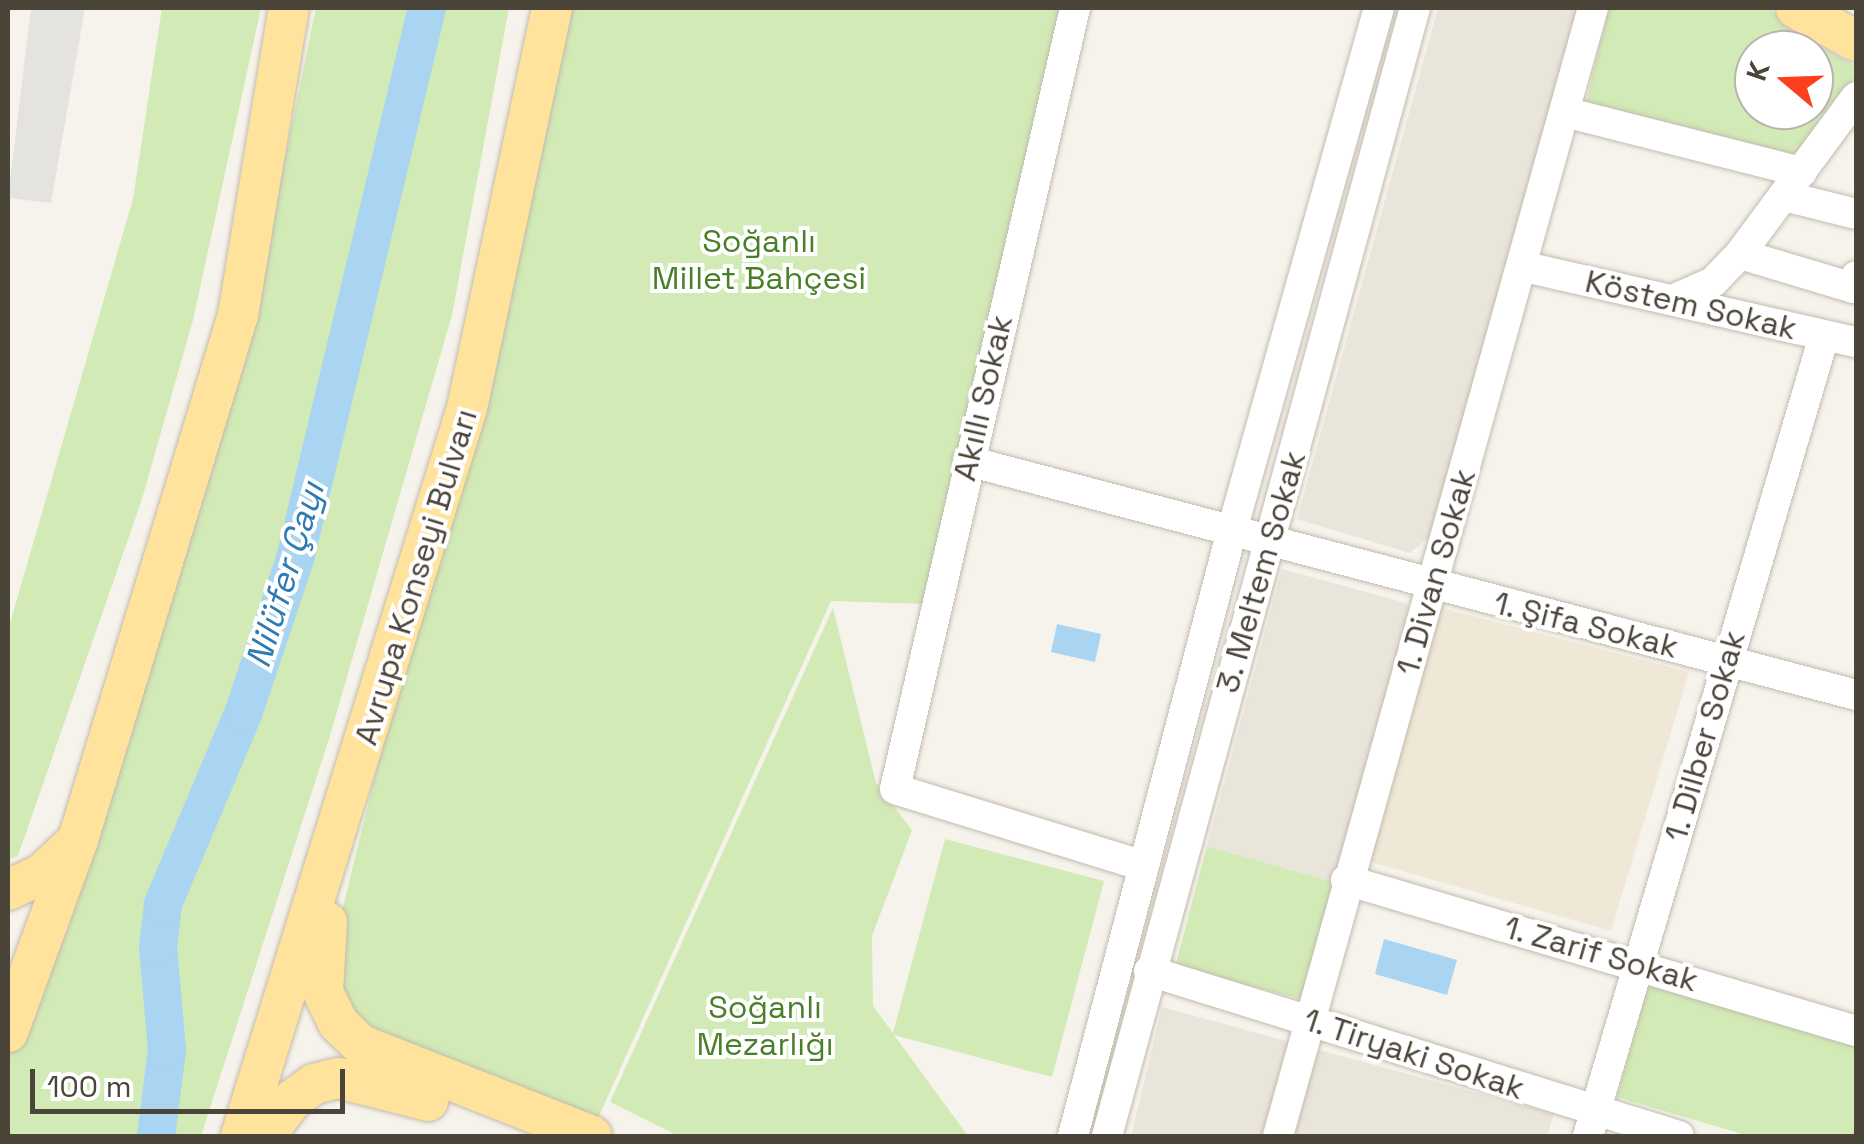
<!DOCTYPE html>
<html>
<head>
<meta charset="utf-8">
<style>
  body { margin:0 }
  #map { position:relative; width:1864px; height:1144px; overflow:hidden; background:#f6f3ec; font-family:"Space Grotesk",sans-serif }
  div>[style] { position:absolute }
  .residential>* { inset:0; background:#eae5da }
  .education>* { inset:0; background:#efe8d6 }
  .green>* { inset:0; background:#d2eab5 }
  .parking>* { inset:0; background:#e5e3e0 }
  .water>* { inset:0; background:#a9d4f2 }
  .river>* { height:38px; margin:-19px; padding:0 19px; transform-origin:19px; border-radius:19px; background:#a9d4f2 }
  .roads { filter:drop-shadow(0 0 2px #c2bbae) drop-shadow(0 0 2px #c2bbae) }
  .minor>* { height:30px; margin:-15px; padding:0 15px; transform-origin:15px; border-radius:15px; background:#fff }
  .major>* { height:40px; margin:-20px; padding:0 20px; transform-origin:20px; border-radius:20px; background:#ffe39c }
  span { translate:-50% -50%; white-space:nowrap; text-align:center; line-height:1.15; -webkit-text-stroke:8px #fff; paint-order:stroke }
  .park-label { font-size:32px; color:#4a7f2a }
  .street-label { font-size:32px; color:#4b4439 }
  .water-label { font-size:35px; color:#2e7ab2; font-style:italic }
  .frame { position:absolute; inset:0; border:10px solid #4b4439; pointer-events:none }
  .north { position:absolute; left:1734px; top:30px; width:100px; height:100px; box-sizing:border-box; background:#fff; border:2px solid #b7b4b0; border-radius:50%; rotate:289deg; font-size:28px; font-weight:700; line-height:40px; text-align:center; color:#4b4439 }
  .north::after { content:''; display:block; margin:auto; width:35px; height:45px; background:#fc3f1d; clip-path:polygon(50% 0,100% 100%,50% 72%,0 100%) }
  .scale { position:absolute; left:30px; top:1069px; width:315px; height:45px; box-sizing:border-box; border:5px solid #4b4439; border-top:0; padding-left:12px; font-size:30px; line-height:35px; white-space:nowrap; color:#4b4439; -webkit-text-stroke:8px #fff; paint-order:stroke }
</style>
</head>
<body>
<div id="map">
  <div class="residential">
    <i style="clip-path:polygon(1438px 8px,1578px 8px,1433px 534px,1410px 553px,1297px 519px)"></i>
    <i style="clip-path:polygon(1282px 569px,1406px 603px,1411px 616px,1338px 876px,1330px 881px,1207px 846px)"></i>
    <i style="clip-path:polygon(1162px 1007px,1554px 1114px,1547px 1136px,1131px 1136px)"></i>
  </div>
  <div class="education">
    <i style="clip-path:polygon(1430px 605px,1689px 672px,1611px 931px,1364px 860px)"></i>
  </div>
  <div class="green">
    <i style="clip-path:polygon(162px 8px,261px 8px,193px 320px,142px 499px,18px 856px,8px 860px,8px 630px,133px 199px)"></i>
    <i style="clip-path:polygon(316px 8px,509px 8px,452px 315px,329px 739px,201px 1136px,8px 1136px,8px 1054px,251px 324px)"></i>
    <i style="clip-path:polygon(562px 8px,1076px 8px,926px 604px,831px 601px,594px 1127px,356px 1033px,335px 994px,335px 940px)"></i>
    <i style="clip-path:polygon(evenodd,1608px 8px,1769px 8px,1794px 32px,1856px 66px,1856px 76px,1797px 159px,1585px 107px,1608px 8px,1754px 50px,1814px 50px,1814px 110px,1754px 110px,1754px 50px)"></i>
    <i style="clip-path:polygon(833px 608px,876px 783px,912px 830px,872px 936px,873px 1006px,893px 1033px,945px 839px,1104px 881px,1052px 1077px,894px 1035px,968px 1136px,678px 1136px,610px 1102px)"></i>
    <i style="clip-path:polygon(1207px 846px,1330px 881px,1338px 876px,1305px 1000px,1175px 967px)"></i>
    <i style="clip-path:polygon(1651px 975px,1856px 1043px,1856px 1136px,1749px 1136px,1617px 1097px)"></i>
  </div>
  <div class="parking">
    <i style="clip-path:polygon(31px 8px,85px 8px,51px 203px,8px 198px)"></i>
  </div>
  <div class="water">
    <i style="clip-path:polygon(1057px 624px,1101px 634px,1095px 662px,1051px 652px)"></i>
    <i style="clip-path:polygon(1384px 939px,1457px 960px,1447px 995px,1375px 974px)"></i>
  </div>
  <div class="river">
    <i style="left:156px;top:1136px;width:87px;rotate:-82.7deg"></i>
    <i style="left:167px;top:1050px;width:103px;rotate:-95deg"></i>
    <i style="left:158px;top:947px;width:43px;rotate:-83.4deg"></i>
    <i style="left:163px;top:904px;width:206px;rotate:-67.2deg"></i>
    <i style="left:243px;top:714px;width:163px;rotate:-71.5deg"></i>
    <i style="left:295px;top:559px;width:567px;rotate:-76.53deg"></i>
  </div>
  <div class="roads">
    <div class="minor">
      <i style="left:1075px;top:8px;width:801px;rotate:102.98deg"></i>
      <i style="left:895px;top:789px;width:257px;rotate:17.2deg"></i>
      <i style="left:1568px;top:113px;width:241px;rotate:14.2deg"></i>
      <i style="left:1784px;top:196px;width:74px;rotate:14deg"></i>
      <i style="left:1740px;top:254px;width:118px;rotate:16.7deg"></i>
      <i style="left:1853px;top:288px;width:12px;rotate:-76deg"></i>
      <i style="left:1525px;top:267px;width:339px;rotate:12.8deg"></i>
      <i style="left:1677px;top:298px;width:39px;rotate:-24deg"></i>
      <i style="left:1713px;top:282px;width:39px;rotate:-46deg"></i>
      <i style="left:1740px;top:254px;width:195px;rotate:-53.5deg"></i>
      <i style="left:968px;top:461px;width:918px;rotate:14.76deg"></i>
      <i style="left:1346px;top:880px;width:532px;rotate:16.49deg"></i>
      <i style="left:1149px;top:971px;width:555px;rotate:17.29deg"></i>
      <i style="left:1073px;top:1136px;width:622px;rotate:-75.29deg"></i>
      <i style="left:1231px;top:534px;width:546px;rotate:-74.29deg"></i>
      <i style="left:1107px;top:1136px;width:1169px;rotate:-74.73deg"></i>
      <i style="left:1278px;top:1136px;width:1171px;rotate:-74.4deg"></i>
      <i style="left:1588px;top:1136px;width:834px;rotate:-73.56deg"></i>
    </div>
    <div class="major">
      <i style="left:1796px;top:8px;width:68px;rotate:28.8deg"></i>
      <i style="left:8px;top:890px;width:38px;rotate:-25deg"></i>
      <i style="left:42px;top:874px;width:45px;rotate:-43.2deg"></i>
      <i style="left:327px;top:922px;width:70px;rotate:93.3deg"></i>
      <i style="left:323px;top:992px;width:34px;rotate:64deg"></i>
      <i style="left:338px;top:1023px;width:32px;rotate:44deg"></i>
      <i style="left:361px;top:1045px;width:248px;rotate:21.5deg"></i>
      <i style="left:8px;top:1032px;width:204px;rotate:-70deg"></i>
      <i style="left:78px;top:840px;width:549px;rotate:-73.05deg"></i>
      <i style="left:238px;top:315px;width:311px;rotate:-80.6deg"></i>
      <i style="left:241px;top:1136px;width:762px;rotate:-72.75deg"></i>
      <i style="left:467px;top:408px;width:409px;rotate:-78deg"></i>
      <i style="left:265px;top:1136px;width:45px;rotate:-53.1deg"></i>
      <i style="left:292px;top:1100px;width:27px;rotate:-36deg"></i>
      <i style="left:314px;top:1084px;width:25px;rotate:-14deg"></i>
      <i style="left:338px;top:1078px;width:93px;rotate:14.3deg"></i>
    </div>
  </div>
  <div class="park-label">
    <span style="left:759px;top:260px">Soğanlı<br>Millet Bahçesi</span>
    <span style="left:765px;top:1026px">Soğanlı<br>Mezarlığı</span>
  </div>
  <div class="street-label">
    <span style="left:1691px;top:305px;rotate:13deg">Köstem Sokak</span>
    <span style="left:983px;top:398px;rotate:-77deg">Akıllı Sokak</span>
    <span style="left:1261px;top:572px;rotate:-74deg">3. Meltem Sokak</span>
    <span style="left:1436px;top:572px;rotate:-74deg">1. Divan Sokak</span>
    <span style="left:416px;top:577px;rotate:-73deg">Avrupa Konseyi Bulvarı</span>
    <span style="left:1586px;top:625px;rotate:14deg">1. Şifa Sokak</span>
    <span style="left:1705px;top:736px;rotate:-74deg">1. Dilber Sokak</span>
    <span style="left:1601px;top:954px;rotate:16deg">1. Zarif Sokak</span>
    <span style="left:1414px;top:1054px;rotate:18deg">1. Tiryaki Sokak</span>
  </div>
  <div class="water-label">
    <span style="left:285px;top:575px;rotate:-73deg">Nilüfer Çayı</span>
  </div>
  <div class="frame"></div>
  <div class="north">K</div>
  <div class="scale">100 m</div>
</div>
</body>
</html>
